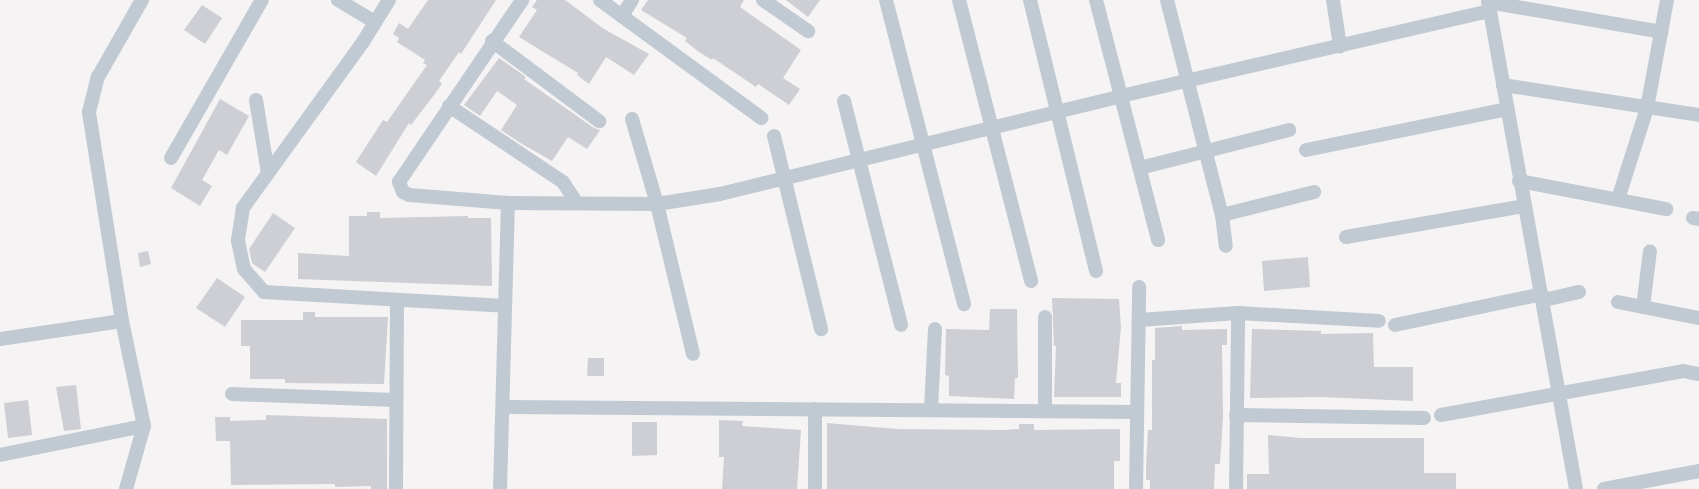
<!DOCTYPE html>
<html>
<head>
<meta charset="utf-8">
<style>
  body { margin:0 }
  #map { position:relative; width:1699px; height:489px; overflow:hidden; background:#f5f3f3; font-family:"DM Sans",sans-serif }
  div>[style] { position:absolute }
  .building>* { inset:0; background:#cdcfd5 }
  .minor>* { height:14px; margin:-7px; padding:0 7px; transform-origin:7px; border-radius:7px; background:#c1cad2 }
  span { translate:-50% -50%; white-space:nowrap; text-align:center; line-height:1.15; -webkit-text-stroke:6px #fff; paint-order:stroke }
</style>
</head>
<body>
<div id="map">
  <div class="building">
    <i style="clip-path:polygon(428px 0,496px 0,461px 54px,459px 52px,439px 81px,442px 84px,434px 95px,411px 125px,409px 123px,376px 176px,356px 162px,383px 120px,387px 122px,427px 65px,423px 63px,425px 60px,397px 42px,399px 38px,393px 34px,399px 23px,408px 29px)"></i>
    <i style="clip-path:polygon(537px 0,565px 0,604px 29px,649px 54px,634px 75px,606px 57px,589px 84px,577px 75px,578px 73px,519px 37px,537px 10px,532px 7px)"></i>
    <i style="clip-path:polygon(648px 0,744px 0,740px 7px,801px 50px,783px 78px,800px 89px,789px 105px,758px 84px,756px 87px,713px 58px,712px 60px,699px 52px,685px 41px,687px 38px,641px 10px)"></i>
    <i style="clip-path:polygon(786px 0,820px 0,808px 17px)"></i>
    <i style="clip-path:polygon(202px 5px,222px 18px,205px 44px,184px 30px)"></i>
    <i style="clip-path:polygon(499px 58px,526px 77px,524px 79px,594px 128px,600px 130px,587px 149px,568px 137px,552px 161px,522px 144px,501px 130px,517px 105px,497px 91px,480px 116px,464px 105px)"></i>
    <i style="clip-path:polygon(220px 99px,249px 116px,227px 155px,219px 150px,202px 180px,212px 186px,200px 206px,171px 188px)"></i>
    <i style="clip-path:polygon(367px 212px,380px 212px,380px 218px,468px 216px,468px 218px,491px 218px,492px 286px,298px 279px,298px 253px,349px 256px,349px 216px,367px 216px)"></i>
    <i style="clip-path:polygon(273px 213px,295px 228px,265px 272px,252px 263px,249px 249px)"></i>
    <i style="clip-path:polygon(148px 251px,151px 264px,140px 267px,138px 253px)"></i>
    <i style="clip-path:polygon(1308px 257px,1310px 287px,1264px 291px,1262px 261px)"></i>
    <i style="clip-path:polygon(217px 278px,245px 297px,225px 327px,196px 308px)"></i>
    <i style="clip-path:polygon(1052px 298px,1119px 299px,1121px 327px,1116px 383px,1121px 383px,1121px 397px,1054px 397px,1056px 346px,1054px 346px)"></i>
    <i style="clip-path:polygon(990px 309px,1017px 309px,1018px 378px,1015px 378px,1014px 399px,949px 396px,949px 376px,945px 375px,946px 329px,989px 330px)"></i>
    <i style="clip-path:polygon(303px 312px,315px 312px,315px 317px,388px 317px,384px 384px,285px 383px,285px 379px,250px 379px,250px 346px,241px 346px,241px 320px,303px 320px)"></i>
    <i style="clip-path:polygon(1182px 326px,1182px 330px,1227px 329px,1227px 345px,1222px 345px,1223px 416px,1220px 464px,1215px 464px,1214px 489px,1150px 489px,1150px 480px,1146px 480px,1146px 466px,1148px 430px,1152px 430px,1152px 360px,1155px 360px,1155px 328px)"></i>
    <i style="clip-path:polygon(1252px 329px,1321px 331px,1321px 334px,1373px 333px,1374px 367px,1413px 367px,1413px 401px,1321px 397px,1250px 398px)"></i>
    <i style="clip-path:polygon(588px 358px,604px 358px,604px 376px,587px 376px)"></i>
    <i style="clip-path:polygon(76px 385px,81px 429px,64px 431px,56px 387px)"></i>
    <i style="clip-path:polygon(28px 400px,32px 435px,8px 438px,4px 403px)"></i>
    <i style="clip-path:polygon(266px 415px,387px 419px,387px 489px,371px 489px,371px 486px,335px 487px,335px 484px,231px 485px,230px 441px,216px 441px,215px 417px,230px 417px,230px 421px,266px 420px)"></i>
    <i style="clip-path:polygon(719px 420px,743px 421px,742px 426px,801px 430px,797px 489px,722px 489px,724px 457px,719px 457px)"></i>
    <i style="clip-path:polygon(632px 422px,657px 422px,657px 455px,632px 456px)"></i>
    <i style="clip-path:polygon(827px 423px,897px 429px,1003px 430px,1019px 429px,1019px 424px,1034px 424px,1034px 430px,1120px 429px,1120px 461px,1114px 461px,1114px 489px,827px 489px)"></i>
    <i style="clip-path:polygon(1268px 435px,1301px 438px,1424px 438px,1424px 473px,1456px 473px,1456px 489px,1247px 489px,1247px 474px,1269px 474px)"></i>
  </div>
  <div class="minor">
    <i style="left:338px;top:0;width:43px;rotate:30.7deg"></i>
    <i style="left:389px;top:0;width:49px;rotate:121.8deg"></i>
    <i style="left:363px;top:42px;width:205px;rotate:125.9deg"></i>
    <i style="left:243px;top:208px;width:33px;rotate:99deg"></i>
    <i style="left:238px;top:241px;width:29px;rotate:78deg"></i>
    <i style="left:244px;top:269px;width:30px;rotate:49deg"></i>
    <i style="left:264px;top:292px;width:241px;rotate:3.3deg"></i>
    <i style="left:600px;top:0;width:200px;rotate:36.2deg"></i>
    <i style="left:763px;top:0;width:55px;rotate:34.6deg"></i>
    <i style="left:886px;top:0;width:314px;rotate:75.6deg"></i>
    <i style="left:959px;top:0;width:290px;rotate:75.6deg"></i>
    <i style="left:1030px;top:0;width:279px;rotate:76.3deg"></i>
    <i style="left:1096px;top:0;width:248px;rotate:75.5deg"></i>
    <i style="left:1167px;top:0;width:222px;rotate:75.7deg"></i>
    <i style="left:1222px;top:215px;width:31px;rotate:83deg"></i>
    <i style="left:1333px;top:0;width:47px;rotate:81.3deg"></i>
    <i style="left:1488px;top:2px;width:176px;rotate:9.8deg"></i>
    <i style="left:622px;top:16px;width:19px;rotate:-58deg"></i>
    <i style="left:492px;top:41px;width:134px;rotate:36.8deg"></i>
    <i style="left:1503px;top:85px;width:198px;rotate:8.7deg"></i>
    <i style="left:256px;top:100px;width:74px;rotate:80.7deg"></i>
    <i style="left:844px;top:101px;width:231px;rotate:75.7deg"></i>
    <i style="left:449px;top:106px;width:137px;rotate:33.7deg"></i>
    <i style="left:563px;top:182px;width:24px;rotate:57deg"></i>
    <i style="left:632px;top:119px;width:89px;rotate:73.6deg"></i>
    <i style="left:657px;top:204px;width:154px;rotate:76.5deg"></i>
    <i style="left:774px;top:136px;width:199px;rotate:76.3deg"></i>
    <i style="left:1306px;top:150px;width:205px;rotate:-11.5deg"></i>
    <i style="left:171px;top:158px;width:182px;rotate:-60.1deg"></i>
    <i style="left:1140px;top:168px;width:154px;rotate:-14.3deg"></i>
    <i style="left:1519px;top:181px;width:150px;rotate:10.8deg"></i>
    <i style="left:1618px;top:199px;width:96px;rotate:-72.3deg"></i>
    <i style="left:1647px;top:108px;width:110px;rotate:-79.5deg"></i>
    <i style="left:508px;top:203px;width:149px;rotate:0.4deg"></i>
    <i style="left:657px;top:204px;width:64px;rotate:-9deg"></i>
    <i style="left:720px;top:194px;width:413px;rotate:-13.7deg"></i>
    <i style="left:1121px;top:96px;width:379px;rotate:-13deg"></i>
    <i style="left:1490px;top:11px;width:486px;rotate:79.8deg"></i>
    <i style="left:1222px;top:215px;width:95px;rotate:-14deg"></i>
    <i style="left:1693px;top:218px;width:6px;rotate:9deg"></i>
    <i style="left:1346px;top:237px;width:180px;rotate:-9.9deg"></i>
    <i style="left:1544px;top:300px;width:36px;rotate:-13deg"></i>
    <i style="left:1618px;top:302px;width:83px;rotate:11.2deg"></i>
    <i style="left:1643px;top:307px;width:56px;rotate:-82.9deg"></i>
    <i style="left:1139px;top:320px;width:99px;rotate:-4deg"></i>
    <i style="left:1238px;top:313px;width:141px;rotate:3.2deg"></i>
    <i style="left:1395px;top:325px;width:150px;rotate:-11.9deg"></i>
    <i style="left:0;top:339px;width:123px;rotate:-8.4deg"></i>
    <i style="left:232px;top:394px;width:163px;rotate:2.1deg"></i>
    <i style="left:504px;top:407px;width:633px;rotate:0.45deg"></i>
    <i style="left:931px;top:410px;width:81px;rotate:-87.2deg"></i>
    <i style="left:1045px;top:411px;width:94px;rotate:-90deg"></i>
    <i style="left:1236px;top:415px;width:188px;rotate:0.9deg"></i>
    <i style="left:1441px;top:415px;width:246px;rotate:-10.3deg"></i>
    <i style="left:1683px;top:371px;width:16px;rotate:11deg"></i>
    <i style="left:0;top:455px;width:147px;rotate:-11.4deg"></i>
    <i style="left:126px;top:489px;width:66px;rotate:-74.1deg"></i>
    <i style="left:144px;top:426px;width:107px;rotate:-101.8deg"></i>
    <i style="left:122px;top:321px;width:212px;rotate:-99deg"></i>
    <i style="left:89px;top:112px;width:36px;rotate:-76deg"></i>
    <i style="left:98px;top:77px;width:89px;rotate:-60.3deg"></i>
    <i style="left:396px;top:489px;width:188px;rotate:-89.7deg"></i>
    <i style="left:500px;top:489px;width:286px;rotate:-88.4deg"></i>
    <i style="left:508px;top:203px;width:99px;rotate:-175.4deg"></i>
    <i style="left:409px;top:195px;width:7px;rotate:-153deg"></i>
    <i style="left:403px;top:192px;width:11px;rotate:-112deg"></i>
    <i style="left:399px;top:182px;width:220px;rotate:-55.9deg"></i>
    <i style="left:815px;top:489px;width:80px;rotate:-90deg"></i>
    <i style="left:1136px;top:489px;width:202px;rotate:-89.1deg"></i>
    <i style="left:1236px;top:489px;width:176px;rotate:-89.3deg"></i>
    <i style="left:1604px;top:489px;width:97px;rotate:-10.7deg"></i>
  </div>
</div>
</body>
</html>
